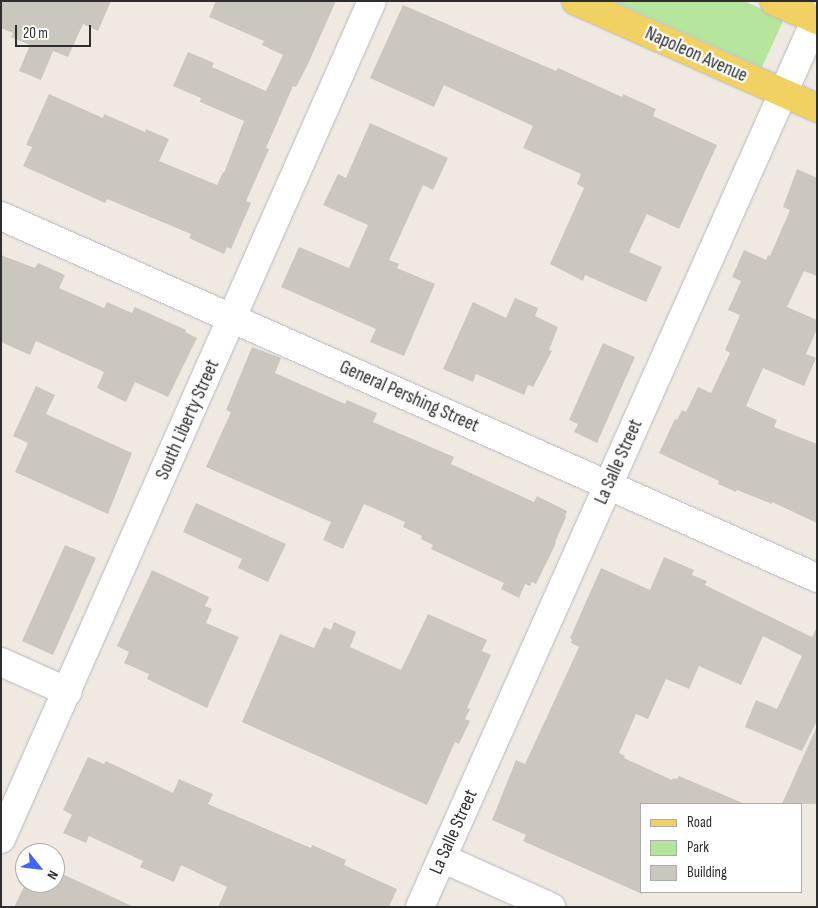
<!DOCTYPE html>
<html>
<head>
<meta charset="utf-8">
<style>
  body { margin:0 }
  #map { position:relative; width:818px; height:908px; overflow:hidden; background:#efe9e1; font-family:"Sofia Sans Condensed",sans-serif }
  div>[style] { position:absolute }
  .green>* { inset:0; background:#b6e59e }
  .building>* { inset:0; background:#cbc7bf }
  .roads { filter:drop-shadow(0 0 1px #b4b7c1) drop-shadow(0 0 1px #b4b7c1) }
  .minor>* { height:28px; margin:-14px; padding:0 14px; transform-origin:14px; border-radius:14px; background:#fff }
  .major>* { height:28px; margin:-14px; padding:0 14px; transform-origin:14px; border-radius:14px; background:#f2d163 }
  span { translate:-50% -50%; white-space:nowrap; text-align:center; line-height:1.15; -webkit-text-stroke:4.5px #fff; paint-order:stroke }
  .street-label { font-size:19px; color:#2e2e2e }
  .frame { position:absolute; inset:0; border:2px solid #2e2e2e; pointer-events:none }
  .legend { position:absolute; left:640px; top:803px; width:162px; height:90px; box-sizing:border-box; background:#fff; border:1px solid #ababab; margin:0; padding:6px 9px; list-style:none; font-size:15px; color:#2e2e2e }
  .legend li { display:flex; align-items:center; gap:10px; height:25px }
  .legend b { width:25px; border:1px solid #ababab }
  .north { position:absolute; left:15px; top:843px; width:50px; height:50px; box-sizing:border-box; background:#fff; border:1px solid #ababab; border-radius:50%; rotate:119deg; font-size:14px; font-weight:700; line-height:20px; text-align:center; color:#2e2e2e }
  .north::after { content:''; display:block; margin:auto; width:18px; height:22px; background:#4264fb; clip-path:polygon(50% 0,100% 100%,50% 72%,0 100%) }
  .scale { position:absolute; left:15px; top:25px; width:76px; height:22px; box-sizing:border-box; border:2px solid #2e2e2e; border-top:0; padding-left:6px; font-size:15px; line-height:18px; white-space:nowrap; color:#2e2e2e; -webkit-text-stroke:4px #fff; paint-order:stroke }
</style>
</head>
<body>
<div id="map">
  <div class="green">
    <i style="clip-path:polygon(614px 1px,744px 1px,784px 19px,762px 67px)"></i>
  </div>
  <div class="building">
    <i style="clip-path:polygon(1px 1px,111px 1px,98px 31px,83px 24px,68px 57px,53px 51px,41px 80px,19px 71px,30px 45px,11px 37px,13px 33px,1px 28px)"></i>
    <i style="clip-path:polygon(216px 1px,336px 1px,307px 66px,296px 87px,293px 86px,266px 148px,269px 149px,246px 201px,251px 203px,231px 249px,227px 247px,224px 254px,189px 238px,191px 234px,107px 199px,105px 203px,23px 166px,32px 147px,26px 145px,49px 94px,103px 118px,104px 114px,145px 132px,146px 129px,169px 139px,159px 161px,217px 185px,223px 172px,224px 173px,244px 121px,200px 102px,201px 98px,173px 86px,188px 52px,214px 63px,212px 67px,266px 91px,283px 55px,262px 45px,264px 41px,209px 17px)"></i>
    <i style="clip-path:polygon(403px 5px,556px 71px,558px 68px,622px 97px,623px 94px,656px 109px,653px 116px,717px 145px,679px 229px,647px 214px,629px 252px,662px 267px,646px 302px,585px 275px,583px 281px,550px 264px,584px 188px,577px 184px,581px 174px,523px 148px,533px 126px,444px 85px,434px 107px,370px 78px)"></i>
    <i style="clip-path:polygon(370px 123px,448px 158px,433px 190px,423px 185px,389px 260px,399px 264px,397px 268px,435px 284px,404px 356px,370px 342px,376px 329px,281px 287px,299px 247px,349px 268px,368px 225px,323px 205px,338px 174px,346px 178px)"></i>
    <i style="clip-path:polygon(797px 169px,817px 178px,817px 276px,804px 271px,787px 307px,817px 320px,817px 329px,806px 354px,816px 358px,804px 386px,763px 368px,746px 406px,777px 420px,774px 427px,817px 444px,817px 523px,772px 502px,772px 504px,737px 490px,736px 492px,718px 484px,719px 481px,659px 453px,675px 419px,677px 420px,682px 410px,686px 412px,698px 387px,711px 393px,730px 353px,725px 350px,740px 315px,728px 310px,741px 281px,732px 277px,744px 250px,766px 260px,768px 255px,770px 256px,790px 210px,783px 207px)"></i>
    <i style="clip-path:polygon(1px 255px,35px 268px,38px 263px,65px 275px,59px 288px,104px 308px,107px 302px,132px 313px,135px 307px,186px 330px,185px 332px,197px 338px,168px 397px,135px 382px,126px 402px,97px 388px,104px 372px,36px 341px,30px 355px,1px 342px)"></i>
    <i style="clip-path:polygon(515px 298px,538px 308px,535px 316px,558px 327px,549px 350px,552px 351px,533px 387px,528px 385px,524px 395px,476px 374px,473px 382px,443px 369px,473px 302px,506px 318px)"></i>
    <i style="clip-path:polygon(603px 343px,635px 357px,597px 443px,574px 432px,578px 424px,569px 420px)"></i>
    <i style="clip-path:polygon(252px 347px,281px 358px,275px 373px,345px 404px,347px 400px,377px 413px,373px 422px,454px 457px,451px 464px,534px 502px,537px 496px,567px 511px,565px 516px,566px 517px,555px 542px,556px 543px,536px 584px,532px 582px,530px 586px,525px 584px,519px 598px,501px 589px,504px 583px,431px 549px,433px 545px,421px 539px,422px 536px,403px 527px,405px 522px,364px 504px,343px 549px,323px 540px,331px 522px,206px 467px,231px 412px,226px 410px)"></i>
    <i style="clip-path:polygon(36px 386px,55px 395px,46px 414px,132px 453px,108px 514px,15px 472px,28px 443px,13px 436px)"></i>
    <i style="clip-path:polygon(196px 503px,286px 544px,268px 582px,238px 568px,242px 559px,183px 532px)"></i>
    <i style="clip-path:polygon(65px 545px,96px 558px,53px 655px,22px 641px)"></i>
    <i style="clip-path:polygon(664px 557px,694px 570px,692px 575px,707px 581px,705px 585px,812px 637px,817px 627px,817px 721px,802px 751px,745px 727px,756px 700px,777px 709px,802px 656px,763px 636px,741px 685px,699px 666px,689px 689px,666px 679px,648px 719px,636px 714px,619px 753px,625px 756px,624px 758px,672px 780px,673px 778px,677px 779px,679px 776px,745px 804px,642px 804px,642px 894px,523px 841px,526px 835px,492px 820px,516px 760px,525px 764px,569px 669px,579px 647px,571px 643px,572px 640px,570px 638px,601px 568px,650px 590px)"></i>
    <i style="clip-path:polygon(152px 570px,209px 597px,205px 606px,212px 609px,206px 623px,239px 637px,207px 708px,147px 679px,149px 674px,124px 663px,129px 652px,117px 646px)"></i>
    <i style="clip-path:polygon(428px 614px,487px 640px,482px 651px,491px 655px,467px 708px,470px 709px,465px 719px,470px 721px,459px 744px,455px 742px,427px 805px,242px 722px,280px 634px,314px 648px,324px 627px,331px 630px,334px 622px,356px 632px,350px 647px,401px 670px)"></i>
    <i style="clip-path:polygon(817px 726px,817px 804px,782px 804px)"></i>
    <i style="clip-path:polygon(88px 757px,104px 764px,106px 761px,173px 793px,179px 779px,213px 794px,208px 804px,311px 848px,312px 845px,346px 860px,344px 865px,397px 889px,389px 907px,218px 907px,227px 887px,181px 865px,174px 882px,140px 867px,143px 861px,89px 836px,86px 843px,63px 833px,72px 815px,63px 810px)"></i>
    <i style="clip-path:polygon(55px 871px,69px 877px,134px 907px,14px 907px,26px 883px,55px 883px)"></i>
  </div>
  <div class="roads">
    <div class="minor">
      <i style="left:1px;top:216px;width:893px;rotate:23.92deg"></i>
      <i style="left:1px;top:662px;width:73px;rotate:24.1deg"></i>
      <i style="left:1px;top:839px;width:916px;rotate:-66.12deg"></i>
      <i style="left:442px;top:858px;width:120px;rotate:24.2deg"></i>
      <i style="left:420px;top:907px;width:975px;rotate:-65.96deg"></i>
    </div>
    <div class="major">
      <i style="left:576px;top:1px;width:264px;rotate:23.9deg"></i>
      <i style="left:774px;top:1px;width:47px;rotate:23.8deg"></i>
    </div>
  </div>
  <div class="street-label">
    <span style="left:696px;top:55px;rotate:24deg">Napoleon Avenue</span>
    <span style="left:409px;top:397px;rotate:24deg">General Pershing Street</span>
    <span style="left:188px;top:420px;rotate:-66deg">South Liberty Street</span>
    <span style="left:619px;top:462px;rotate:-66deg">La Salle Street</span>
    <span style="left:454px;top:832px;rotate:-66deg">La Salle Street</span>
  </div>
  <div class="frame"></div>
  <ul class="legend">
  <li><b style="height:6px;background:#f2d163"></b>Road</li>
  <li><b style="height:14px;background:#b6e59e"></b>Park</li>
  <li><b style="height:14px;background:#cbc7bf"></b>Building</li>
  </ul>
  <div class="north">N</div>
  <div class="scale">20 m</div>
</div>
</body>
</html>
